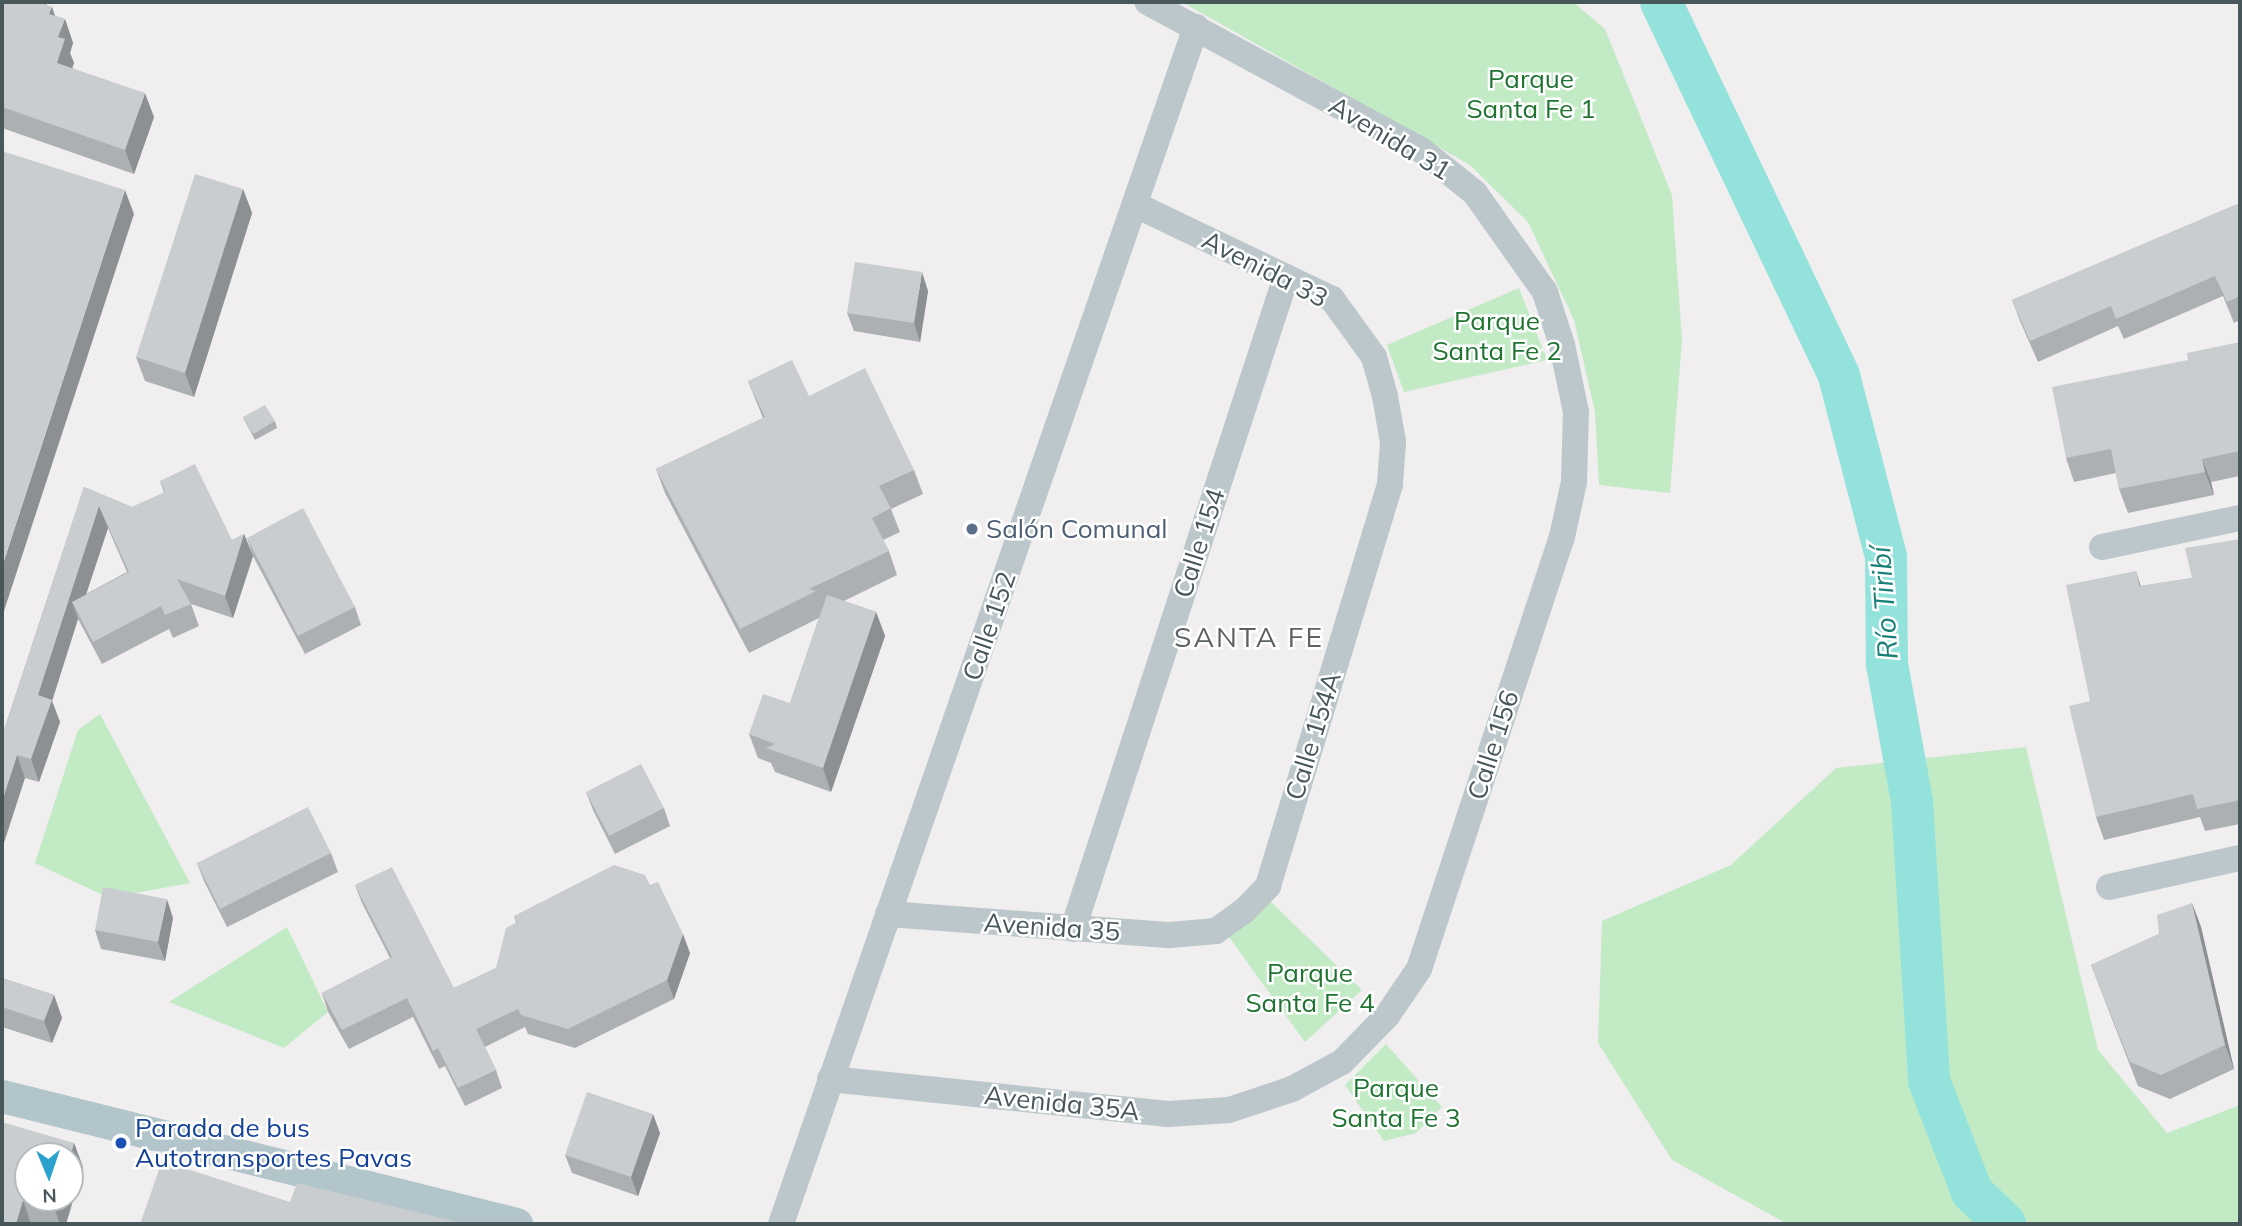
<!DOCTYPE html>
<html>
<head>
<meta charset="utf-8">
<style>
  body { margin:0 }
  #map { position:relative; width:2242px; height:1226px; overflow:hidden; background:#f1eeef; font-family:Mulish,sans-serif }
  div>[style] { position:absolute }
  .green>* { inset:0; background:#c1eac5 }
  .river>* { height:42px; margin:-21px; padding:0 21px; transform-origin:21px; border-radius:21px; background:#93e3dc }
  .minor>* { height:26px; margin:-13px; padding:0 13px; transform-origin:13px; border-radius:13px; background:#bbc7ca }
  .major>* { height:33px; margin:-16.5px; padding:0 16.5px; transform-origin:16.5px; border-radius:16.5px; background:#b1c5ca }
  .wall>* { inset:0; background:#adb0b3 }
  .shaded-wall>* { inset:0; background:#8d9092 }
  .building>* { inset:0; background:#c9cdd0 }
  .dots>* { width:19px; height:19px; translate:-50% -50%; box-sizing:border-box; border:4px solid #fff; border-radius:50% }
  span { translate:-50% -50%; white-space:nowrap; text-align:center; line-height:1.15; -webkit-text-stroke:5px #fff; paint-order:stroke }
  .park-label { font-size:26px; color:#207432 }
  .street-label { font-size:26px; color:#48575a }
  .service-label { font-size:26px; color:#4e5e75 }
  .left { translate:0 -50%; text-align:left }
  .transit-label { font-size:26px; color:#164399 }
  .water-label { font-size:28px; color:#197f77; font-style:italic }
  .neighbourhood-label { font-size:28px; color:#5c6163; letter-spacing:2px }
  .frame { position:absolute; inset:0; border:4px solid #48575a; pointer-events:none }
  .north { position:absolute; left:14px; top:1142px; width:70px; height:70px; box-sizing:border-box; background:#fff; border:2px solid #b6bcbd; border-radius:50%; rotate:178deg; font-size:19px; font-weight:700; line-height:28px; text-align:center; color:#48575a }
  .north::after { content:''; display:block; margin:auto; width:24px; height:32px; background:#2ba2ce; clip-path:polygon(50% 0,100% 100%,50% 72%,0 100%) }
</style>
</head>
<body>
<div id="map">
  <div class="green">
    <i style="clip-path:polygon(1182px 2px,1573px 2px,1605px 29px,1672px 195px,1682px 340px,1670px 493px,1599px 485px,1595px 412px,1574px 320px,1528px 222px,1470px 165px)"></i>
    <i style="clip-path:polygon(1519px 288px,1547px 360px,1404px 392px,1387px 345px)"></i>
    <i style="clip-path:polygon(100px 714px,190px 883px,109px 898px,35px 863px,78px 730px)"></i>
    <i style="clip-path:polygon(2026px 747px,2098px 1050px,2167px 1133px,2240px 1105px,2240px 1224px,1787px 1224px,1672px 1160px,1598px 1043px,1602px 921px,1731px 865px,1836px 768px)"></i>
    <i style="clip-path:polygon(1269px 900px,1362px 990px,1305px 1042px,1229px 937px)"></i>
    <i style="clip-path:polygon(287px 927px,328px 1012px,284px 1048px,169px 1002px)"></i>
    <i style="clip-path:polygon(1386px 1044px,1442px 1107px,1416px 1133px,1384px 1141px,1345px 1085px)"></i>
  </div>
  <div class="river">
    <i style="left:1661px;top:2px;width:414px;rotate:64.5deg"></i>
    <i style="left:1839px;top:376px;width:187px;rotate:75.4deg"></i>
    <i style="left:1886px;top:557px;width:107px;rotate:89.5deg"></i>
    <i style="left:1887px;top:664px;width:139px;rotate:79.7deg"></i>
    <i style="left:1912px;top:801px;width:281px;rotate:86.5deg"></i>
    <i style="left:1929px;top:1081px;width:119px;rotate:68.8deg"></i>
    <i style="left:1972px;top:1192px;width:46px;rotate:44.1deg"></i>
  </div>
  <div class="minor">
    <i style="left:2102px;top:547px;width:141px;rotate:-11.9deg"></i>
    <i style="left:2109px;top:887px;width:134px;rotate:-12.5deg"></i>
    <i style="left:888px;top:914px;width:283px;rotate:4.3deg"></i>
    <i style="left:1170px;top:935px;width:46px;rotate:-5deg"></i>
    <i style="left:1216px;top:931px;width:34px;rotate:-36deg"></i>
    <i style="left:1244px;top:911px;width:35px;rotate:-46deg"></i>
    <i style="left:1268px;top:886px;width:420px;rotate:-73.1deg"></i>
    <i style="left:1390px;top:484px;width:42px;rotate:-85.9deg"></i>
    <i style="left:1393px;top:442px;width:47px;rotate:-99.9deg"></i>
    <i style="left:1385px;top:396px;width:41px;rotate:-105.8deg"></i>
    <i style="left:1374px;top:357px;width:72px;rotate:-125.9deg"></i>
    <i style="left:1332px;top:299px;width:217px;rotate:-154.4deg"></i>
    <i style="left:1073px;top:929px;width:686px;rotate:-71.91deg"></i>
    <i style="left:830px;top:1079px;width:340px;rotate:5.9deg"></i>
    <i style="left:1168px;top:1114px;width:61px;rotate:-3.8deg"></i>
    <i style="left:1229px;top:1110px;width:66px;rotate:-18.4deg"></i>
    <i style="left:1292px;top:1089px;width:57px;rotate:-28.4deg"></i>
    <i style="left:1342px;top:1062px;width:64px;rotate:-45.6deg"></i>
    <i style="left:1387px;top:1016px;width:57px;rotate:-55.8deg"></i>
    <i style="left:1419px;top:969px;width:455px;rotate:-71.7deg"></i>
    <i style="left:1562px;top:537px;width:56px;rotate:-77.7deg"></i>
    <i style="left:1574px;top:482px;width:70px;rotate:-88.4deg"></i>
    <i style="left:1576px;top:412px;width:68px;rotate:-101.8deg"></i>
    <i style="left:1562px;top:345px;width:56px;rotate:-107.8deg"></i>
    <i style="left:1545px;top:292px;width:121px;rotate:-125.3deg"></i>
    <i style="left:1475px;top:193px;width:69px;rotate:-141.5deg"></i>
    <i style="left:1421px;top:150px;width:311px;rotate:-151.6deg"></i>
    <i style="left:781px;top:1224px;width:1267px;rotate:-70.88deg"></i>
  </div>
  <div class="major">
    <i style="left:2px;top:1096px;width:530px;rotate:13.98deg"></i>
  </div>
  <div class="wall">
    <i style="clip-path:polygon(2px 2px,48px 2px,46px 5px,52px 7px,55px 16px,65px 19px,73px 43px,70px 53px,74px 63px,72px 68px,154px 117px,134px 174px,2px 128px)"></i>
    <i style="clip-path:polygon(243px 189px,252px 213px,194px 397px,145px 381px,136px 357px)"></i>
    <i style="clip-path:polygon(2240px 203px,2240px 320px,2234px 323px,2223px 296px,2124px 339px,2118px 326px,2038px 362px,2020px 321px,2012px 300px)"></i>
    <i style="clip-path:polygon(928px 291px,920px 342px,854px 331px,847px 313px)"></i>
    <i style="clip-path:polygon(2240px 342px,2240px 476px,2211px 482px,2214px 495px,2128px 513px,2119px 489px,2116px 473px,2074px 482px,2066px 458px,2188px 360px)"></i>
    <i style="clip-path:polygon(748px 381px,809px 396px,914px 470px,923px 494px,891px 509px,900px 532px,883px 540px,889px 551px,897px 575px,844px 601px,876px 612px,885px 636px,831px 792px,775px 772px,771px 763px,758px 758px,749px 734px,790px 703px,819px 618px,749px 653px,665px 493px,656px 469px,763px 418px)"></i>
    <i style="clip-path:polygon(243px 417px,275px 421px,277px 428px,255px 440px,246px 423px)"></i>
    <i style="clip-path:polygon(evenodd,160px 481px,232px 540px,244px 534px,253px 556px,233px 618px,191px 604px,199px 626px,173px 638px,169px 629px,102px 664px,78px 619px,52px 701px,60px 722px,39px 782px,25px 778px,2px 736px,84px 487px,132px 507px,164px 493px,160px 481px,108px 528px,127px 572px,86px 594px,108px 528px)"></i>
    <i style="clip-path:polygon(247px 538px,355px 607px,361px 625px,305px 654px,253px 556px)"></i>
    <i style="clip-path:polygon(2240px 539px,2240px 824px,2205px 831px,2200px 817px,2104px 840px,2096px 817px,2090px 701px,2136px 571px,2141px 586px,2192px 578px)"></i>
    <i style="clip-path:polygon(586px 792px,664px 808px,670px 826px,615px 854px,593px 810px)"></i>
    <i style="clip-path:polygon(331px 853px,338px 872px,227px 927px,204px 881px,197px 863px)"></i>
    <i style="clip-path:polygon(355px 885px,454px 988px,496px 968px,516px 922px,514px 916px,650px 885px,690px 953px,674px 999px,575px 1048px,528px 1034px,525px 1027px,485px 1047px,496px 1070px,502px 1088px,465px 1106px,445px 1066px,439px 1069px,413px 1017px,349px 1049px,328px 1012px,322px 993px,390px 958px,362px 903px)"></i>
    <i style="clip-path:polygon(2192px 903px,2201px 927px,2234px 1069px,2170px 1099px,2138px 1086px,2091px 965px,2159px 934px)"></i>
    <i style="clip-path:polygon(173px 918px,165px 961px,101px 949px,95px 930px)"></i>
    <i style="clip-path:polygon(2px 978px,54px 995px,62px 1018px,52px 1043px,2px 1027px)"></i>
    <i style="clip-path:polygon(660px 1133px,638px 1196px,572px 1173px,565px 1155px)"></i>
    <i style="clip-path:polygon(74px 1143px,83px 1167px,66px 1224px,2px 1224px)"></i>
  </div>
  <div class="shaded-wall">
    <i style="clip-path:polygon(52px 7px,60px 31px,65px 19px,73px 43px,70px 53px,74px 63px,66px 87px,57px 63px,49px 14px)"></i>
    <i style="clip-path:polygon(145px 93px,154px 117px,134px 174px,125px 150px)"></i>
    <i style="clip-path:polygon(243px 189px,252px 213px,194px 397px,185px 373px)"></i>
    <i style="clip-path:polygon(125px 190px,134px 214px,2px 617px,2px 567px)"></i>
    <i style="clip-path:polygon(922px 272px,928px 291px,920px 342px,914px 323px)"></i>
    <i style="clip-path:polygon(2202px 459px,2211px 482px,2214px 495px,2205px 472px)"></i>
    <i style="clip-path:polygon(99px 506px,108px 528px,79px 616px,72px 602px,78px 619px,52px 701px,60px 722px,39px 782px,31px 759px,38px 695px)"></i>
    <i style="clip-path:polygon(244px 534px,253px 556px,233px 618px,225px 596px)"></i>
    <i style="clip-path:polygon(876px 612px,885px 636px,831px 792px,823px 768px)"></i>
    <i style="clip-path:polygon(17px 755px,25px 778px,2px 849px,2px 801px)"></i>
    <i style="clip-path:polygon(167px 899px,173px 918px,165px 961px,158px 942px)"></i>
    <i style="clip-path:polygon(2192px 903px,2201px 927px,2234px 1069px,2225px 1045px)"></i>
    <i style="clip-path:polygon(683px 934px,690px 953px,674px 999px,667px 980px)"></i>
    <i style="clip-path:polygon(54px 995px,62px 1018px,52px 1043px,44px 1021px)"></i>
    <i style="clip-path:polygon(653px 1114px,660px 1133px,638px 1196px,631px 1177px)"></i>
    <i style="clip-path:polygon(74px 1143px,83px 1167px,66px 1224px,60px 1224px,55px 1210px,58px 1198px,70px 1198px,70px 1157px)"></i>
    <i style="clip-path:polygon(23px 1200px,31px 1224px,16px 1224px)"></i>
  </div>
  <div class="building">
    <i style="clip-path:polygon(2px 2px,37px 2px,52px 7px,49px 14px,65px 19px,58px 37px,65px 39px,57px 63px,145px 93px,125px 150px,2px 107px)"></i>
    <i style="clip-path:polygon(2px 151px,125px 190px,2px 567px)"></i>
    <i style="clip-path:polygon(195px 174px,243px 189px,185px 373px,136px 357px)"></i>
    <i style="clip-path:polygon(2240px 203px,2240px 296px,2227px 302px,2215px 276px,2116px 319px,2111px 306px,2030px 341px,2012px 300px)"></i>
    <i style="clip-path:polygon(855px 262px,922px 272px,914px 323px,847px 313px)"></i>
    <i style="clip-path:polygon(2240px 342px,2240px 451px,2202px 459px,2205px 472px,2119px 489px,2111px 449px,2066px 458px,2052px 387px,2188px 360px,2187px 353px)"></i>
    <i style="clip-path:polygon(792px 360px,809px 396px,865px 368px,914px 470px,879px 486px,891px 508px,872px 518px,889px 551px,809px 589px,816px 591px,740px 629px,656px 469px,765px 417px,748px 381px)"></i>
    <i style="clip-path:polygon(265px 405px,275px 421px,253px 434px,243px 417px)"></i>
    <i style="clip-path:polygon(195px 464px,232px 540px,244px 534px,225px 596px,177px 579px,191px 604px,165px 615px,161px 606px,93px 642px,72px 602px,129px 572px,99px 506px,38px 695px,52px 700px,31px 759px,17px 755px,2px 801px,2px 736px,84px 487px,132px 507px,165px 492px,160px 481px)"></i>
    <i style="clip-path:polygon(303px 508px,355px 607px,298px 636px,247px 538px)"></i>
    <i style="clip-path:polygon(2240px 539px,2240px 800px,2197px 809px,2193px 794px,2096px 817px,2069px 706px,2090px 701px,2066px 585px,2136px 571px,2139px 586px,2192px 578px,2185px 548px)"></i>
    <i style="clip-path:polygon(827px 595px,876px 612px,823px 768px,766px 748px,775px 744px,749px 734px,763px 694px,790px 703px)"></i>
    <i style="clip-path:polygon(641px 764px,664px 808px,609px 836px,586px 792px)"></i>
    <i style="clip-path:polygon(308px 807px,331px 853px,220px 909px,197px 863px)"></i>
    <i style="clip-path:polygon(614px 865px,645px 875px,650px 885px,658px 882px,683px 934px,667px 980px,568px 1029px,521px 1015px,518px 1009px,476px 1029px,496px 1070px,458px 1088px,438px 1048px,433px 1051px,407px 998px,342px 1030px,322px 993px,392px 957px,355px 885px,392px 867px,454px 988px,496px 968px,506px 928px,517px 922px,514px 916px)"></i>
    <i style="clip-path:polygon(103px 887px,167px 899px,158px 942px,95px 930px)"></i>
    <i style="clip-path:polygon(2192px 903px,2225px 1045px,2161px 1075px,2130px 1062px,2091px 965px,2159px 934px,2157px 915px)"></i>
    <i style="clip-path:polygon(2px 978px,54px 995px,44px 1021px,2px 1007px)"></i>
    <i style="clip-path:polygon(587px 1092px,653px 1114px,631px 1177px,565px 1155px)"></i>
    <i style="clip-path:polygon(2px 1122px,74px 1143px,70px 1157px,28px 1156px,28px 1198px,58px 1198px,55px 1210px,23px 1200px,16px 1224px,2px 1224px)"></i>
    <i style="clip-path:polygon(162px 1161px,290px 1202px,297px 1183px,462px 1223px,461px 1224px,140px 1224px)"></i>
  </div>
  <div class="dots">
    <i style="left:972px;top:529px;background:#5c6f8a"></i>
    <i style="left:121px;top:1143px;background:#1a4fb4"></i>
  </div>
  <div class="park-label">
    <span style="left:1531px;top:94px">Parque<br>Santa Fe 1</span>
    <span style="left:1497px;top:336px">Parque<br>Santa Fe 2</span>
    <span style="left:1310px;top:988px">Parque<br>Santa Fe 4</span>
    <span style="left:1396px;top:1103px">Parque<br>Santa Fe 3</span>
  </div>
  <div class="street-label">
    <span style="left:1390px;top:138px;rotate:31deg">Avenida 31</span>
    <span style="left:1265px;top:269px;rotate:27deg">Avenida 33</span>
    <span style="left:1199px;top:543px;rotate:-72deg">Calle 154</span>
    <span style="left:989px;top:626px;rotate:-71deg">Calle 152</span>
    <span style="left:1313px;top:736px;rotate:-73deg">Calle 154A</span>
    <span style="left:1493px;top:745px;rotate:-72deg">Calle 156</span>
    <span style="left:1052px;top:927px;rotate:4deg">Avenida 35</span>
    <span style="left:1062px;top:1103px;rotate:6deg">Avenida 35A</span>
  </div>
  <div class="service-label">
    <span class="left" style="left:986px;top:529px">Salón Comunal</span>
  </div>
  <div class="transit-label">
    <span class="left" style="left:135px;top:1143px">Parada de bus<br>Autotransportes Pavas</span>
  </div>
  <div class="water-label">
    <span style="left:1884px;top:603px;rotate:-94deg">Río Tiribí</span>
  </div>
  <div class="neighbourhood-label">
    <span style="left:1249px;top:637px">SANTA FE</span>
  </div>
  <div class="frame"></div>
  <div class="north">N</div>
</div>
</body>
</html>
